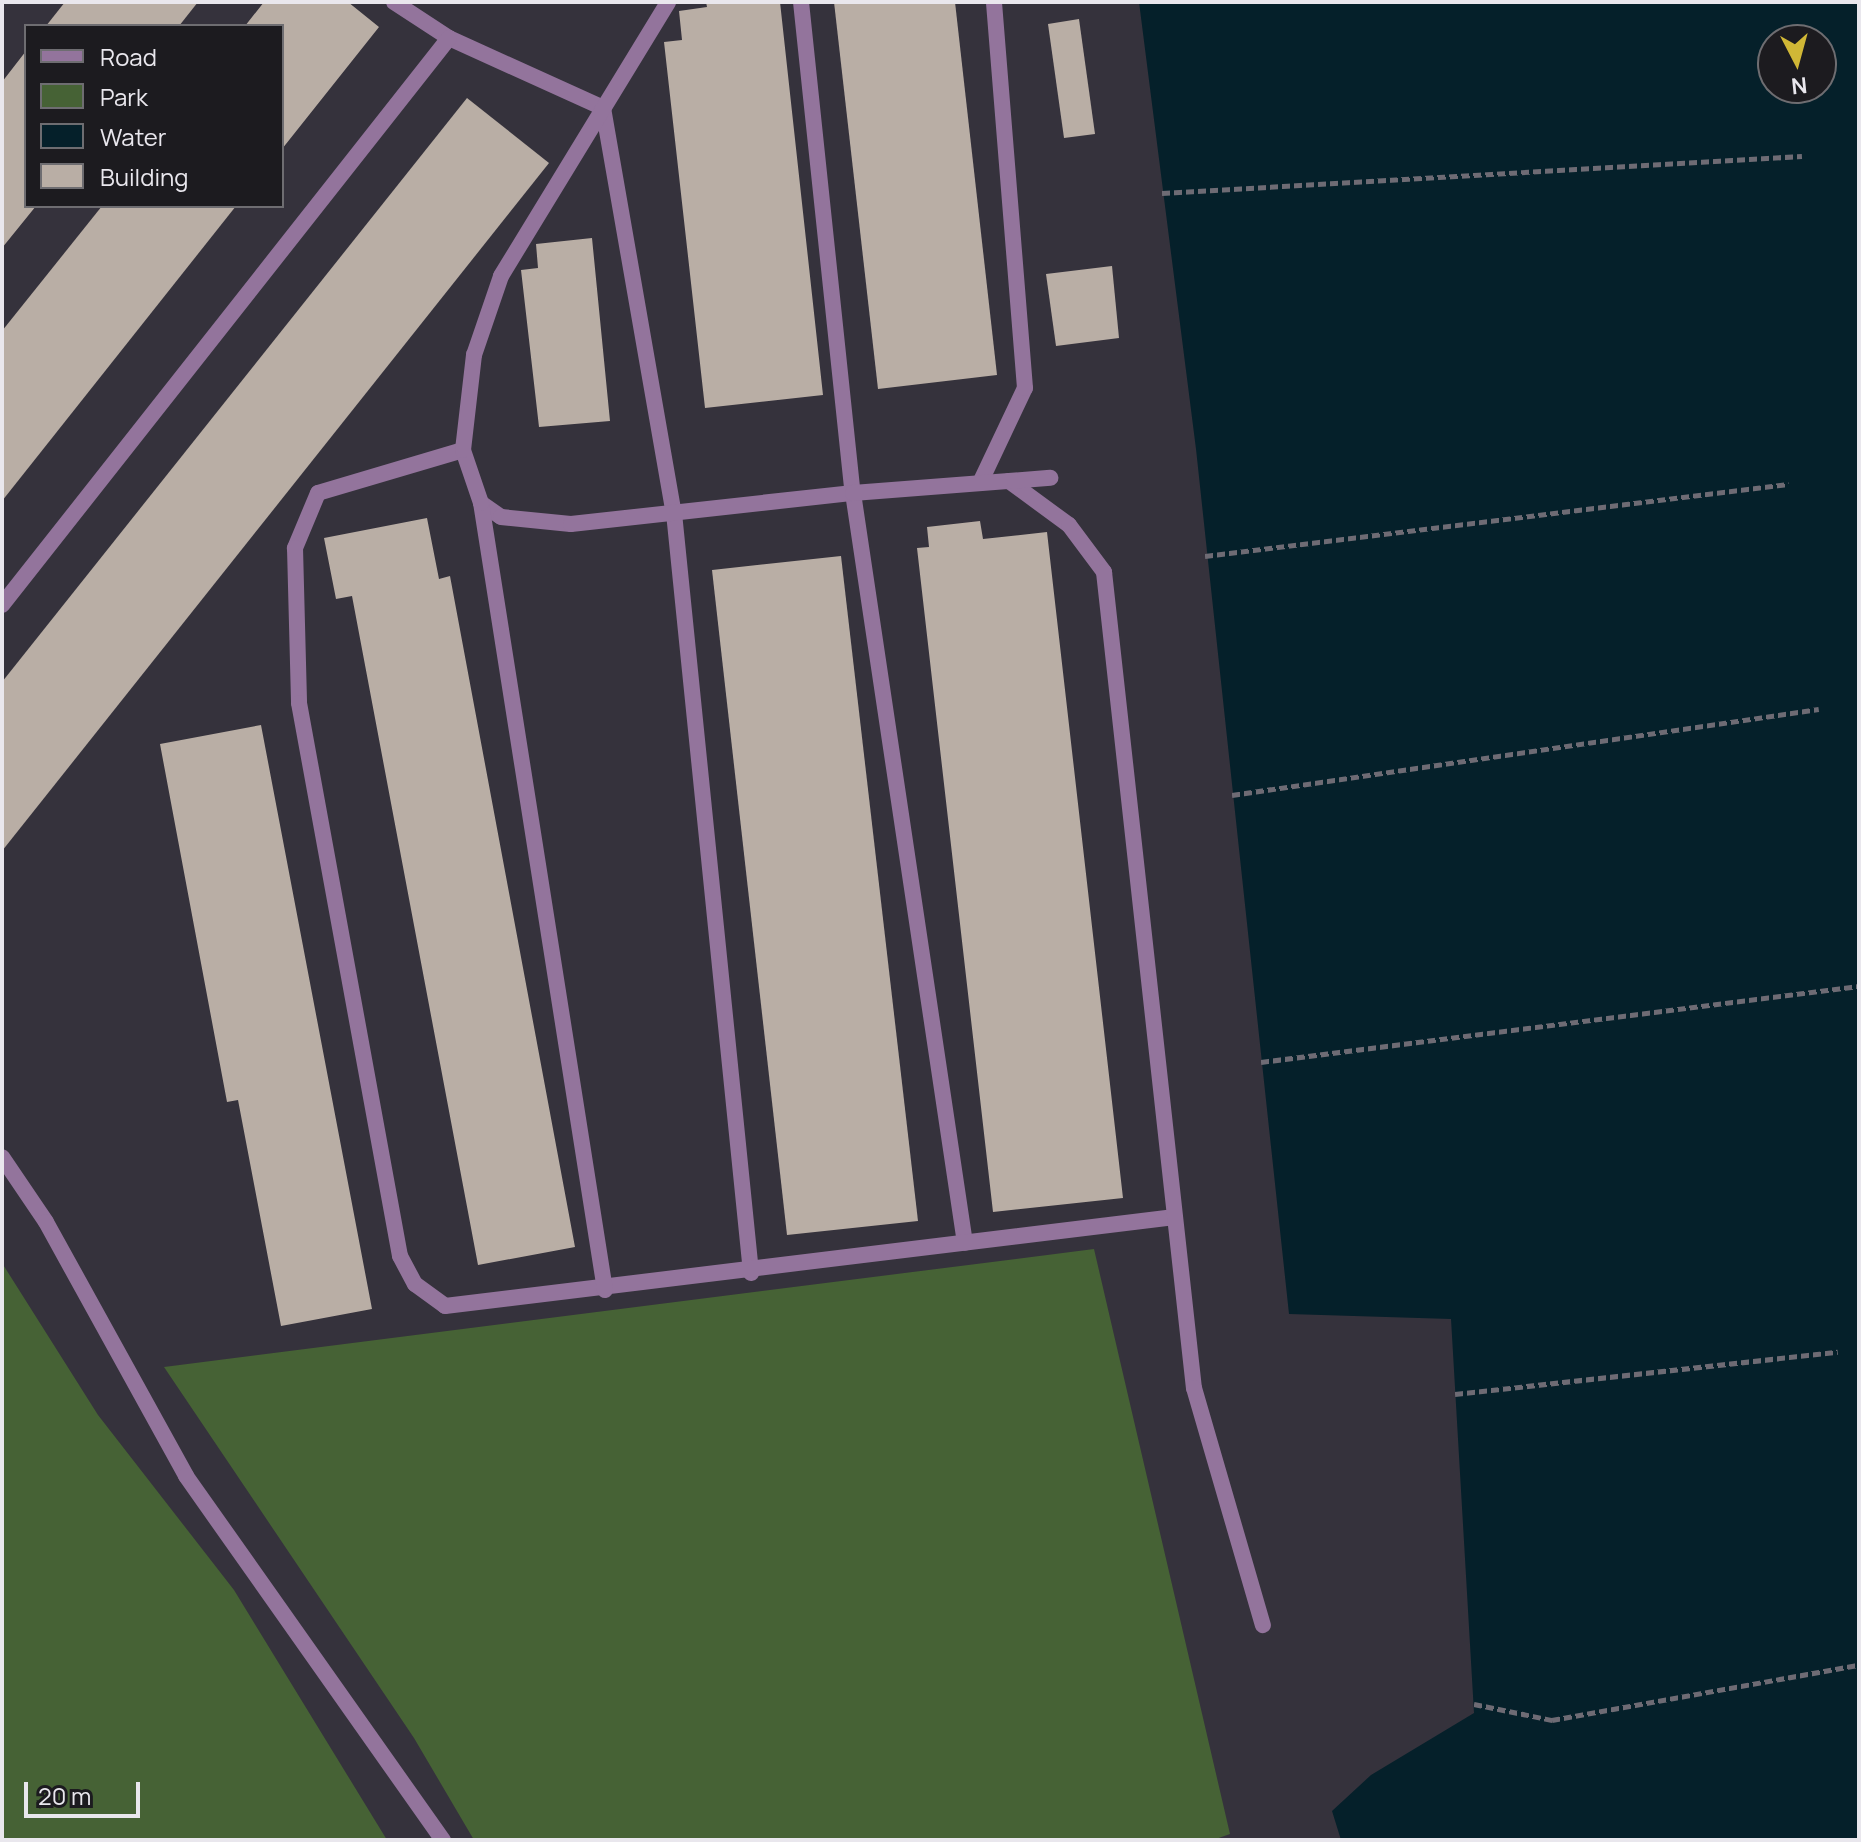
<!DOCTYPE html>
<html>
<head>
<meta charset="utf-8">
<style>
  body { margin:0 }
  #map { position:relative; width:1861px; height:1842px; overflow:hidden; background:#35323c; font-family:Manrope,sans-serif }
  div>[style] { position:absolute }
  .green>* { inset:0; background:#466235 }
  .water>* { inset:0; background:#05202a }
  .building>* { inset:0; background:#b9aea5 }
  .path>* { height:5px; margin-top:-2.5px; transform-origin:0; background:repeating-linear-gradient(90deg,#6e6b74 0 8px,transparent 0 12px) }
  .lane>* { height:16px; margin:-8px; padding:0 8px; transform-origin:8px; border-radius:8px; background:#93749c }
  .street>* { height:16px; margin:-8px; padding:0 8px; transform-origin:8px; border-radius:8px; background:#93749c }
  span { translate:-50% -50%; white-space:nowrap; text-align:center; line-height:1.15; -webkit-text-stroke:8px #1c1b1f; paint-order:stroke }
  .frame { position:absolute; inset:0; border:4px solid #e9e7ed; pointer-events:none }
  .legend { position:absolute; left:24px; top:24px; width:260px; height:184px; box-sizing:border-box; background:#1c1b1f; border:2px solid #6e6d71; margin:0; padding:10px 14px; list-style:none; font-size:24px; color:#e9e7ed }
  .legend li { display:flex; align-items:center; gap:16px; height:40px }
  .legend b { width:40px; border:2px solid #6e6d71 }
  .north { position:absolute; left:1757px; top:24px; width:80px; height:80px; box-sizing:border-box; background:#1c1b1f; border:2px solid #6e6d71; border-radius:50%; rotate:174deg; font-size:22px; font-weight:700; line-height:32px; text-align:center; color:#e9e7ed }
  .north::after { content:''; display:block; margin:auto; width:28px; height:36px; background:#d0b736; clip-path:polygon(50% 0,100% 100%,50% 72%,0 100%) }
  .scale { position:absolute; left:24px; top:1782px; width:116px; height:36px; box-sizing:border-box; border:4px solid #e9e7ed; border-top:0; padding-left:10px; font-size:24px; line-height:28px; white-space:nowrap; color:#e9e7ed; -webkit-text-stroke:6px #1c1b1f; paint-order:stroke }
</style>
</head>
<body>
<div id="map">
  <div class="green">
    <i style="clip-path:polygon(1094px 1249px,1230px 1834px,1213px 1840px,474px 1840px,414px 1738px,164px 1367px)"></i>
    <i style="clip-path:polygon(2px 1263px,98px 1415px,234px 1590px,387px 1840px,2px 1840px)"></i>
  </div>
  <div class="water">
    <i style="clip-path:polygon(evenodd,1139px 2px,1859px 2px,1859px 1840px,1341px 1840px,1332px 1811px,1371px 1775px,1474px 1713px,1451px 1319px,1289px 1314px,1196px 449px,1139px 2px,1773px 40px,1821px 40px,1821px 88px,1773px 88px,1773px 40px)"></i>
  </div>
  <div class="building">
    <i style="clip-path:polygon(65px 2px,198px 2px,179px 26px,46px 26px)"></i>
    <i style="clip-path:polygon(264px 2px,348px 2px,379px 27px,282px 149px,282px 26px,245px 26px)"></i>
    <i style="clip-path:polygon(706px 2px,780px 2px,823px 395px,705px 408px,664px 42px,682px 40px,679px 11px,707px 7px)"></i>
    <i style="clip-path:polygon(834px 2px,955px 2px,997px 375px,878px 389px)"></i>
    <i style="clip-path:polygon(1079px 19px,1095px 134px,1064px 138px,1048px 24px)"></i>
    <i style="clip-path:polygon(26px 51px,26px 206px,36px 206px,2px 248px,2px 82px)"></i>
    <i style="clip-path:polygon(467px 98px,549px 163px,2px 851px,2px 682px)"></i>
    <i style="clip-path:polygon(102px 206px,236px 206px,2px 501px,2px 331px)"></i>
    <i style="clip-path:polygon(592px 238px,610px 421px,539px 427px,521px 270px,538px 268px,536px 244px)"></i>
    <i style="clip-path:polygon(1112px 266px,1119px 338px,1056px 346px,1046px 274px)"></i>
    <i style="clip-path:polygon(427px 518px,439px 579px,450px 576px,575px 1247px,478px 1265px,352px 596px,336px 599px,324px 538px)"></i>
    <i style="clip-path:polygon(980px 521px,983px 539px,1047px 532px,1123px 1198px,993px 1212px,917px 548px,929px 547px,927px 527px)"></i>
    <i style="clip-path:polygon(841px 556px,918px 1221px,787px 1235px,712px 570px)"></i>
    <i style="clip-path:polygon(261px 725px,372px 1309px,281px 1326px,238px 1100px,227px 1102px,160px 744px)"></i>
  </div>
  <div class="path">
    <i style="left:1162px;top:193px;width:641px;rotate:-3.31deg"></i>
    <i style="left:1205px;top:556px;width:588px;rotate:-7.03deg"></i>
    <i style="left:1232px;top:795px;width:593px;rotate:-8.33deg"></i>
    <i style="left:1261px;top:1062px;width:603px;rotate:-7.24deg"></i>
    <i style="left:1455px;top:1394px;width:385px;rotate:-6.3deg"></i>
    <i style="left:1474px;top:1704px;width:80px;rotate:11.6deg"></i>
    <i style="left:1552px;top:1720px;width:312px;rotate:-10.2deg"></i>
  </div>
  <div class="lane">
    <i style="left:394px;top:2px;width:66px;rotate:33.2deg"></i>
    <i style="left:449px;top:38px;width:169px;rotate:24.4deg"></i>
    <i style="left:603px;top:108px;width:411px;rotate:80.1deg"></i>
    <i style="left:674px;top:513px;width:764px;rotate:84.21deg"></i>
    <i style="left:801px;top:2px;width:494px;rotate:84deg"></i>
    <i style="left:853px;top:493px;width:758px;rotate:81.51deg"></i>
    <i style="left:463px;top:450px;width:151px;rotate:163.5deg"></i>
    <i style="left:318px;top:493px;width:60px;rotate:112.7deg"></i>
    <i style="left:295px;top:548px;width:155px;rotate:88.5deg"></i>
    <i style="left:299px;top:703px;width:562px;rotate:79.65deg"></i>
    <i style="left:400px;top:1256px;width:32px;rotate:62deg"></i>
    <i style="left:415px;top:1284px;width:37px;rotate:36deg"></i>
    <i style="left:445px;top:1306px;width:735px;rotate:-6.95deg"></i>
    <i style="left:1009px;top:481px;width:74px;rotate:36.3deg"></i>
    <i style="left:1069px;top:525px;width:59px;rotate:53.3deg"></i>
    <i style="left:1104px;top:572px;width:821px;rotate:83.71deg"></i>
    <i style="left:1194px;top:1388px;width:247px;rotate:73.8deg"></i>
    <i style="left:980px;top:483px;width:105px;rotate:-64.7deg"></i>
    <i style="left:1025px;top:388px;width:387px;rotate:-94.6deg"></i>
    <i style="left:481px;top:503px;width:24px;rotate:35deg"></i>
    <i style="left:501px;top:517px;width:70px;rotate:5.7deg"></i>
    <i style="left:571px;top:524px;width:284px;rotate:-6.3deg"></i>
    <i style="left:853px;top:493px;width:198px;rotate:-4.4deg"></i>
    <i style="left:2px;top:605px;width:722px;rotate:-51.75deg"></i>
    <i style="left:605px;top:1290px;width:797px;rotate:-98.95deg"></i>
    <i style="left:481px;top:503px;width:56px;rotate:-108.8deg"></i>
    <i style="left:463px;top:450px;width:96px;rotate:-83.4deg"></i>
    <i style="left:474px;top:355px;width:83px;rotate:-71.1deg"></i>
    <i style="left:501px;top:276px;width:321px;rotate:-58.6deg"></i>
  </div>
  <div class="street">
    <i style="left:2px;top:1157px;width:78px;rotate:55.9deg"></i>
    <i style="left:46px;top:1222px;width:290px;rotate:61.1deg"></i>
    <i style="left:186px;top:1476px;width:446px;rotate:54.8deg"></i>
  </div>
  <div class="frame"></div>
  <ul class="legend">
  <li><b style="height:10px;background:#93749c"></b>Road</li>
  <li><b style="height:22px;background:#466235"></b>Park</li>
  <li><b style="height:22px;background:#05202a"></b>Water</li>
  <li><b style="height:22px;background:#b9aea5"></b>Building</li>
  </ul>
  <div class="north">N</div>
  <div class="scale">20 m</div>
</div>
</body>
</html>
